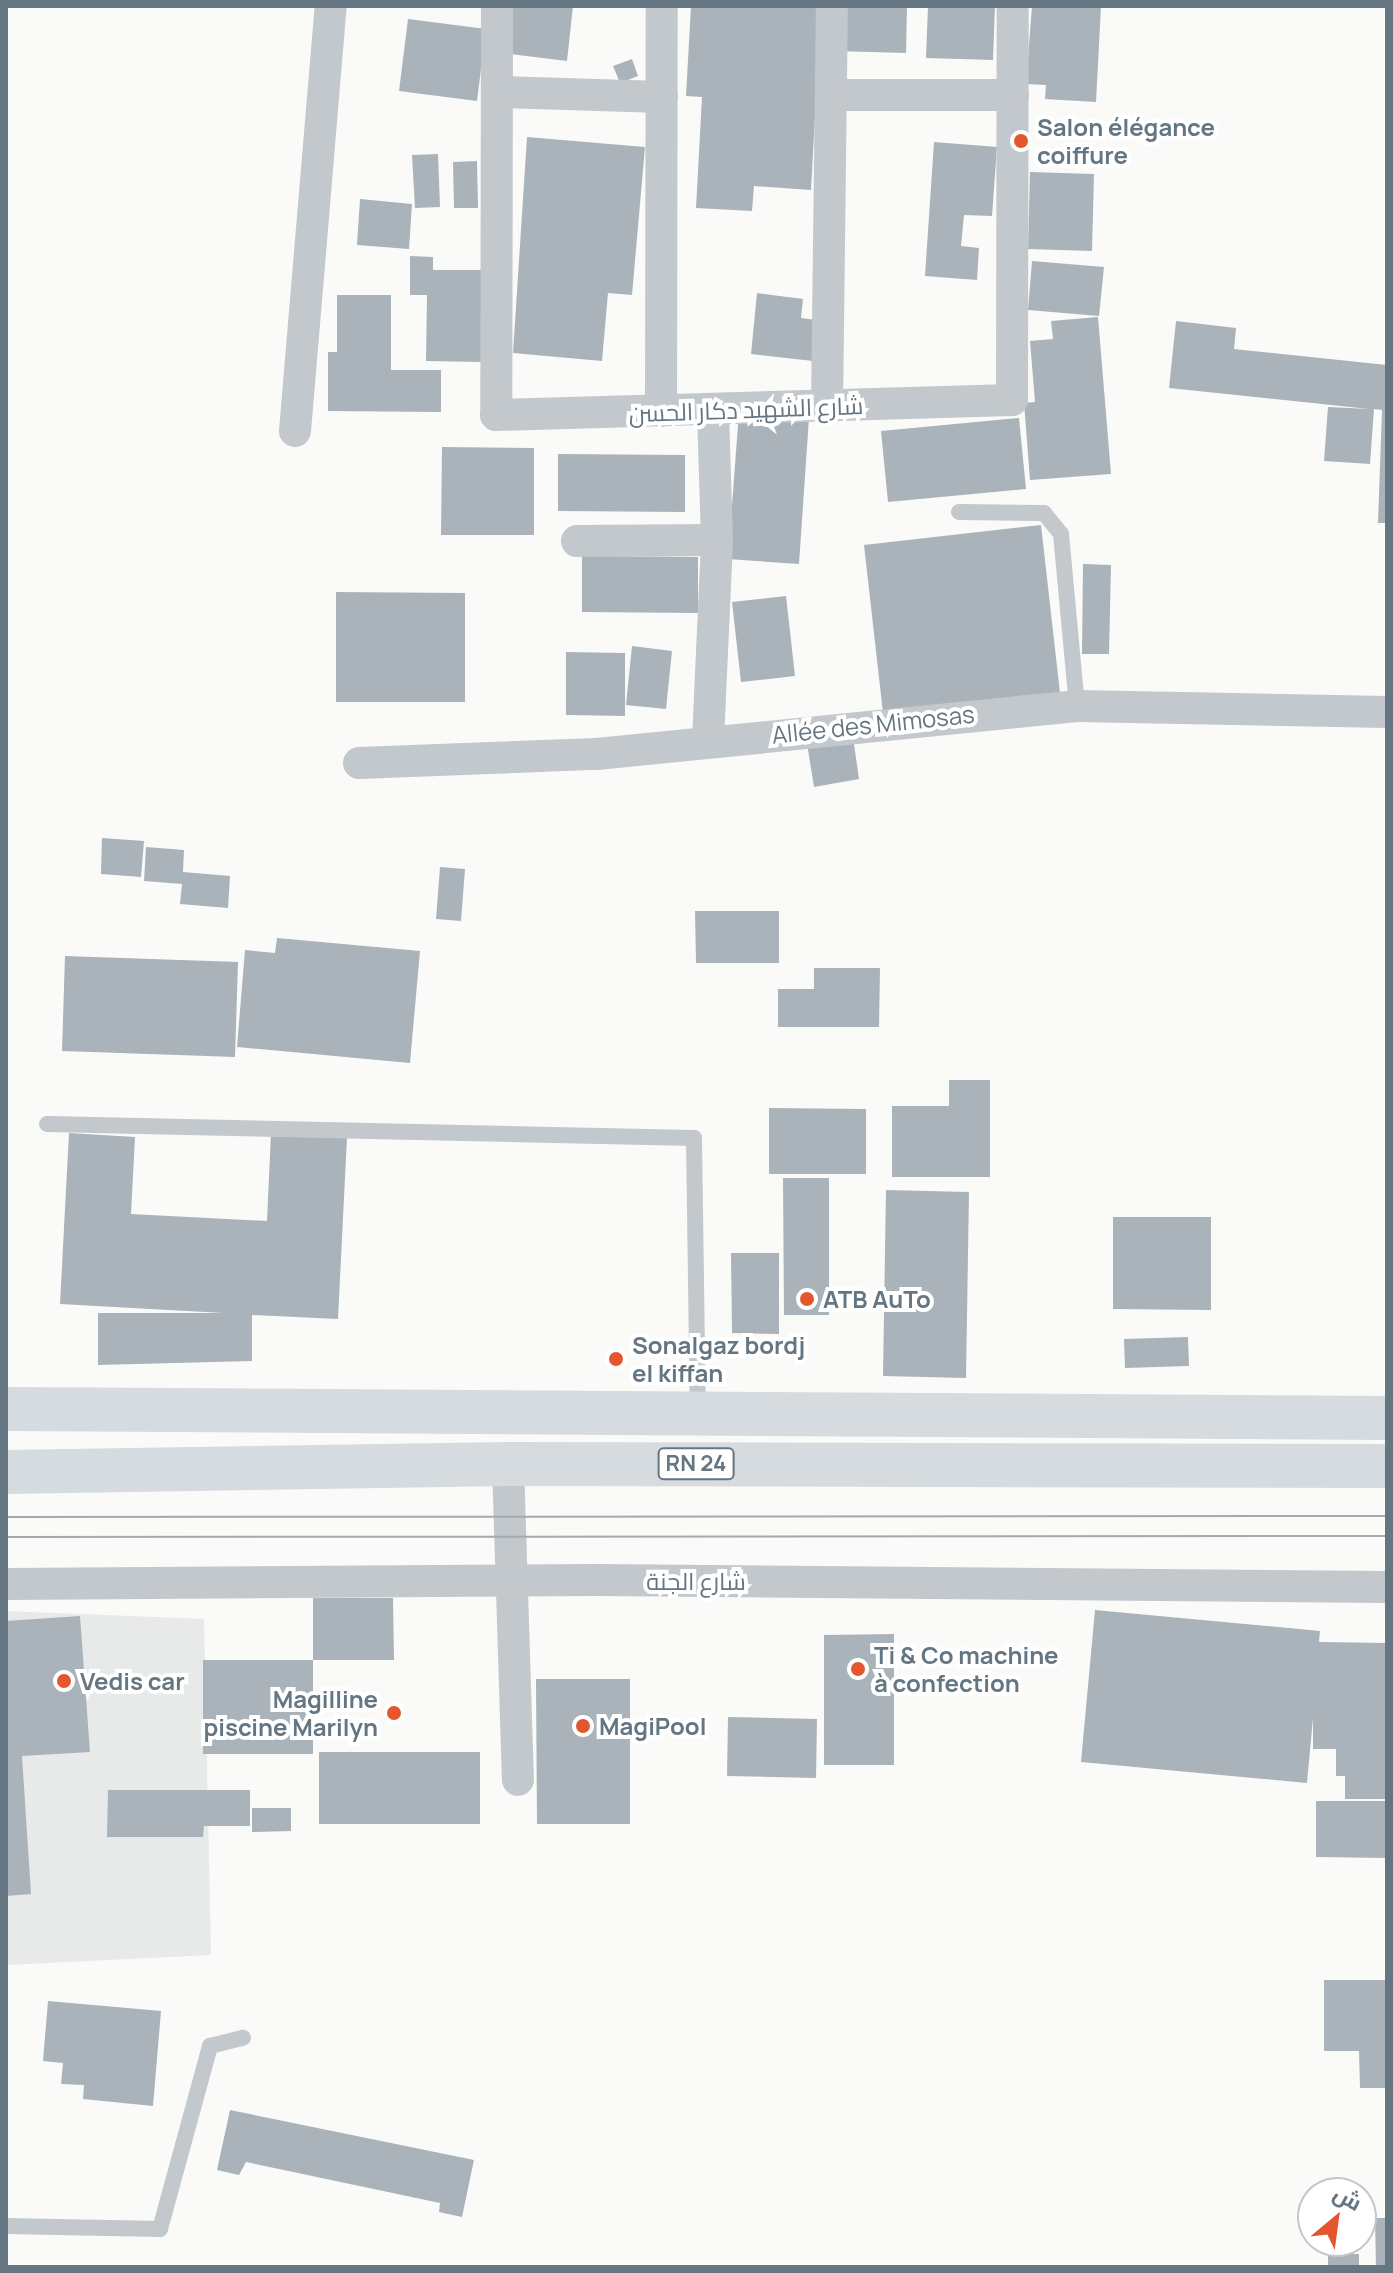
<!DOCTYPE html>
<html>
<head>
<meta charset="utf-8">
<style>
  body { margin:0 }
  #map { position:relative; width:1393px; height:2273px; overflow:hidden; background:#fafaf8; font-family:Manrope,Cairo,sans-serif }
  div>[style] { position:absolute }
  .built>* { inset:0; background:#e8e9e9 }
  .building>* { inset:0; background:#aab3b9 }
  .lane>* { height:16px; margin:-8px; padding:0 8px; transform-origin:8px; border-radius:8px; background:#c3c8cc }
  .street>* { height:32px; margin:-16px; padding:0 16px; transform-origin:16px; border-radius:16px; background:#c3c8cc }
  .primary>* { height:44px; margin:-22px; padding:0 22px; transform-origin:22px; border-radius:22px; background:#d6dbdf }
  .tram>* { height:2px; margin:-1px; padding:0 1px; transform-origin:1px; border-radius:1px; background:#a2aab0 }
  .dots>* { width:22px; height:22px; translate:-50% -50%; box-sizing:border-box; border:4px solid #fff; border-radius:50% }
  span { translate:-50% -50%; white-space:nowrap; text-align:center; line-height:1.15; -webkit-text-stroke:8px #fff; paint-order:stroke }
  .shield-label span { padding:2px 6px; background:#fff; border:2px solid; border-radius:6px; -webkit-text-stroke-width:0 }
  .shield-label { font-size:22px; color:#657683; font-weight:700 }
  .poi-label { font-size:24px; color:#657683; font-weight:700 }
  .left { translate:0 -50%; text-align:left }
  .right { translate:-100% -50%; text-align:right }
  .street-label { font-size:24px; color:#657683 }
  .frame { position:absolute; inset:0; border:8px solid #657683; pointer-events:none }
  .north { position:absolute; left:1297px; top:2177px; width:80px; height:80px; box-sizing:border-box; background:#fff; border:2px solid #c1c8cd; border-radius:50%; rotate:29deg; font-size:22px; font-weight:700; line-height:32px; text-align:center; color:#657683 }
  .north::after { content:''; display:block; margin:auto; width:28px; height:36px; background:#e4572e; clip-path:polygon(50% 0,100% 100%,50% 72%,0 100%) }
</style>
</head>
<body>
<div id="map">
  <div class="built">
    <i style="clip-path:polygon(6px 1611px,204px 1619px,211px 1955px,6px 1965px)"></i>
  </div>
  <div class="building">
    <i style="clip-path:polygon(507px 6px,573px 6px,567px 61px,501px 53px)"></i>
    <i style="clip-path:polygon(691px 6px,821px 6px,811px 190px,754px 186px,752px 211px,696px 208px,702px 97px,686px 96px)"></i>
    <i style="clip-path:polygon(838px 6px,907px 6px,906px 53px,837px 51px)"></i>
    <i style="clip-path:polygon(928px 6px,995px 6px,993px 60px,926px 58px)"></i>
    <i style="clip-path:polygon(1032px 6px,1101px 6px,1096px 102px,1045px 99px,1046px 85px,1026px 84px)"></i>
    <i style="clip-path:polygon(408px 19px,486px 29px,477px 101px,399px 91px)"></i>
    <i style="clip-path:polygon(632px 59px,638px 76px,620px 83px,613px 66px)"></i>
    <i style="clip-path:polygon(527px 137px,645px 147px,632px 295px,608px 293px,602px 361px,513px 353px)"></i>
    <i style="clip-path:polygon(934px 142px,997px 147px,992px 216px,964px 215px,961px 246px,979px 248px,977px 280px,925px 276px)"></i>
    <i style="clip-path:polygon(438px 154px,440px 207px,415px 208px,412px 155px)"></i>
    <i style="clip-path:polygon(477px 161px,478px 208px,454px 208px,453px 162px)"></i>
    <i style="clip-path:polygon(1030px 172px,1094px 174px,1092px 251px,1028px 249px)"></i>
    <i style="clip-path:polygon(360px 199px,412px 204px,409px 249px,357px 245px)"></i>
    <i style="clip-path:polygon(410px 256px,433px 257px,433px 270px,483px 270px,482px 362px,426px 361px,427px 295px,410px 295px)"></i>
    <i style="clip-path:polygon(1032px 261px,1104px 267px,1099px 316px,1028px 310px)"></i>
    <i style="clip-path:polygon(757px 293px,803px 299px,801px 318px,817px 320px,813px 361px,751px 354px)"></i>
    <i style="clip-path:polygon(337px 295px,391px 295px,391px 370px,441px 370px,441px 412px,328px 411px,328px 352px,337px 352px)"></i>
    <i style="clip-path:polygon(1098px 317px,1111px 474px,1030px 480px,1024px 403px,1035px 402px,1030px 341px,1053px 339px,1051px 321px)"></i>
    <i style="clip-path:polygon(1176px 321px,1236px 328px,1234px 349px,1387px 365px,1387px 523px,1378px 523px,1382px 410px,1374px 409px,1370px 464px,1324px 461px,1328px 407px,1369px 409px,1169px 388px)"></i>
    <i style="clip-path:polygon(739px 412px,809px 418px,799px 564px,728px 559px)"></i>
    <i style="clip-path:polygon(1019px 418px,1026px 489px,888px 502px,881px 431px)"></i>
    <i style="clip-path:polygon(442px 447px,534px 448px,534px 535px,441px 535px)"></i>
    <i style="clip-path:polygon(558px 454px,685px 455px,685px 512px,558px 511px)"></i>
    <i style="clip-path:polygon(1041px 525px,1060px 693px,883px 713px,864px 545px)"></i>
    <i style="clip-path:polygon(582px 556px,698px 557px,698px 613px,582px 612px)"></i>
    <i style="clip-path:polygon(1083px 564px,1111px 565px,1109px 654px,1082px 654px)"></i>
    <i style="clip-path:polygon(336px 592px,465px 593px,465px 702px,336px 702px)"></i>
    <i style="clip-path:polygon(786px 596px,795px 676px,741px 682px,732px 602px)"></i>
    <i style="clip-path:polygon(632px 646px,672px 651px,666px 709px,626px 705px)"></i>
    <i style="clip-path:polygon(566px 652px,625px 653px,625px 716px,566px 715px)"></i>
    <i style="clip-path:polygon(852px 730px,859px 779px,814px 787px,806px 737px)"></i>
    <i style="clip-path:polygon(102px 838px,144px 841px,141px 877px,101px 874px)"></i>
    <i style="clip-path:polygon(146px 847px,184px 850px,183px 872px,230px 876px,228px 908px,180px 904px,182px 884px,144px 881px)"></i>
    <i style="clip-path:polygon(440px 867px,465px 869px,461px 921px,436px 919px)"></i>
    <i style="clip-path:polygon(695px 911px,779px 911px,779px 963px,696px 963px)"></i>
    <i style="clip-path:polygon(277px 938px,420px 951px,410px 1063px,237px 1047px,245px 950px,275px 953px)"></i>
    <i style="clip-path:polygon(65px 956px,238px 962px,235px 1057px,62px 1051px)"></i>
    <i style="clip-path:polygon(814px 968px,880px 968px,879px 1027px,778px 1027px,778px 989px,814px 989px)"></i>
    <i style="clip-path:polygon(949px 1080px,990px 1080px,990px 1177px,892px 1177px,892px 1106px,949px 1106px)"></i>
    <i style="clip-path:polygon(769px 1108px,866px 1109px,866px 1174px,769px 1174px)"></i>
    <i style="clip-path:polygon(69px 1133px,135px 1137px,131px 1214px,267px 1221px,271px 1133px,347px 1137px,338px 1319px,252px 1315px,252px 1361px,98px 1365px,98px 1313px,223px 1313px,60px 1304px)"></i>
    <i style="clip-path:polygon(783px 1178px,829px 1178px,829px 1315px,784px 1315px)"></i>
    <i style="clip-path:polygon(886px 1190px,969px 1192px,966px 1378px,883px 1376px)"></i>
    <i style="clip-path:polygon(1113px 1217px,1211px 1217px,1211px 1310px,1113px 1309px)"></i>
    <i style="clip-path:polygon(731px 1253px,779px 1253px,779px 1334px,732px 1333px)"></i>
    <i style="clip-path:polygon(1188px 1337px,1189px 1366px,1125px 1368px,1124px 1339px)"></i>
    <i style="clip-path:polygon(313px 1598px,393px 1598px,394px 1660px,313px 1660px)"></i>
    <i style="clip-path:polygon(1095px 1610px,1320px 1631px,1319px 1642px,1387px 1643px,1387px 1799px,1345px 1799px,1345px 1776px,1336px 1776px,1336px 1749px,1313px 1749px,1313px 1718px,1307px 1783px,1081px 1762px)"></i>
    <i style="clip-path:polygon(80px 1616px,90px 1752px,22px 1756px,31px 1894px,6px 1896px,6px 1621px)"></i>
    <i style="clip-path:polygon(894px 1634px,894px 1765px,824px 1765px,824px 1635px)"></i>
    <i style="clip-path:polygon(203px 1660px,313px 1660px,313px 1754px,203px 1754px)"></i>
    <i style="clip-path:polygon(536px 1679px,630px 1679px,630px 1824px,537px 1824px)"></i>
    <i style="clip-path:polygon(728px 1717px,817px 1719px,816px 1778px,727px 1776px)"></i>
    <i style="clip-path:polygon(319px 1752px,480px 1752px,480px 1824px,319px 1824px)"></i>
    <i style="clip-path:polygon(108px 1790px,250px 1790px,250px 1826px,204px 1826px,203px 1837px,107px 1837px)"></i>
    <i style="clip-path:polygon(1316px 1801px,1387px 1801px,1387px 1858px,1316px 1857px)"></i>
    <i style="clip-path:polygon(252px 1808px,291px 1808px,291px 1831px,252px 1832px)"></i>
    <i style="clip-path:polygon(1324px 1980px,1387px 1980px,1387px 2088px,1360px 2088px,1359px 2051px,1324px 2051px)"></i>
    <i style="clip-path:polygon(48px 2001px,161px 2011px,153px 2106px,83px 2099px,84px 2085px,61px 2084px,63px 2063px,43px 2061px)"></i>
    <i style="clip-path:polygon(230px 2110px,474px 2160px,462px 2217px,439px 2212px,440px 2203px,246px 2162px,239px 2175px,217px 2170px)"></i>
    <i style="clip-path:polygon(1375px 2218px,1387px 2218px,1387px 2267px,1376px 2267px)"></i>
    <i style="clip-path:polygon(1328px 2254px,1359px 2254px,1359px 2267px,1328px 2267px)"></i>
  </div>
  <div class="lane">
    <i style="left:959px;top:512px;width:85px;rotate:0.7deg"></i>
    <i style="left:1044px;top:513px;width:27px;rotate:51deg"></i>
    <i style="left:1061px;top:534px;width:173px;rotate:84.7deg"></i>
    <i style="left:47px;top:1124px;width:647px;rotate:1.24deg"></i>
    <i style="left:694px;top:1138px;width:275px;rotate:89.2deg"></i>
    <i style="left:6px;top:2226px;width:154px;rotate:1.1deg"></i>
    <i style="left:160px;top:2229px;width:190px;rotate:-74.7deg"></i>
    <i style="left:210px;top:2046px;width:34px;rotate:-14deg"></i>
  </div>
  <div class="street">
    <i style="left:497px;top:6px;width:409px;rotate:90.1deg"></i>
    <i style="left:496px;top:415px;width:516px;rotate:-1.67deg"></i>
    <i style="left:1012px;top:400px;width:394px;rotate:-89.9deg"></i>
    <i style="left:497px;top:92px;width:165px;rotate:1.7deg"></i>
    <i style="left:831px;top:95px;width:182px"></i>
    <i style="left:827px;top:407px;width:401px;rotate:-89.3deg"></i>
    <i style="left:661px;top:411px;width:405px;rotate:-89.9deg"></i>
    <i style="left:295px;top:431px;width:427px;rotate:-85.2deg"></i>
    <i style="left:577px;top:541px;width:140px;rotate:-0.4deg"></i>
    <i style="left:708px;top:740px;width:200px;rotate:-87.4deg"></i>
    <i style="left:717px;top:540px;width:130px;rotate:-91.8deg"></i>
    <i style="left:359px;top:763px;width:238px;rotate:-2.2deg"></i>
    <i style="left:597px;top:754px;width:482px;rotate:-5.7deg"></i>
    <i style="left:1077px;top:706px;width:310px;rotate:1.1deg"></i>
    <i style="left:508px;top:1464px;width:316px;rotate:88.2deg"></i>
    <i style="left:6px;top:1584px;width:592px;rotate:-0.39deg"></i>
    <i style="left:598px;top:1580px;width:789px;rotate:0.51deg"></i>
  </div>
  <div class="primary">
    <i style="left:6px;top:1409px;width:1381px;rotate:0.37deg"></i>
    <i style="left:6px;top:1472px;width:502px;rotate:-0.91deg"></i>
    <i style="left:508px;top:1464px;width:879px;rotate:0.13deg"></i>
  </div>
  <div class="tram">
    <i style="left:6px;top:1517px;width:1381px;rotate:-0.04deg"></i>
    <i style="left:6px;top:1537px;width:1381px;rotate:-0.04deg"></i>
  </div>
  <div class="dots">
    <i style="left:1021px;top:141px;background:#e4572e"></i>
    <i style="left:807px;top:1299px;background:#e4572e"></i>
    <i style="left:616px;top:1359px;background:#e4572e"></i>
    <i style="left:858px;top:1669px;background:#e4572e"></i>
    <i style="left:64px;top:1681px;background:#e4572e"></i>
    <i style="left:394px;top:1713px;background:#e4572e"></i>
    <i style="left:583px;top:1726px;background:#e4572e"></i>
  </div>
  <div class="shield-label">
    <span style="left:696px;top:1464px">RN 24</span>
  </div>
  <div class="poi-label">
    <span class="left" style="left:1037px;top:141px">Salon élégance<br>coiffure</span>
    <span class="left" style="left:823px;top:1299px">ATB AuTo</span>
    <span class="left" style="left:632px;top:1359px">Sonalgaz bordj<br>el kiffan</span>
    <span class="left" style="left:874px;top:1669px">Ti &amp; Co machine<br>à confection</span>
    <span class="left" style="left:80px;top:1681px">Vedis car</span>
    <span class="right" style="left:378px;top:1713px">Magilline<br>piscine Marilyn</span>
    <span class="left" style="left:599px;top:1726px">MagiPool</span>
  </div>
  <div class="street-label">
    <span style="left:746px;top:409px;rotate:-2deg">شارع الشهيد دكار الحسن</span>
    <span style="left:873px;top:724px;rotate:-6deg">Allée des Mimosas</span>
    <span style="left:696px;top:1581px">شارع الجنة</span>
  </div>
  <div class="frame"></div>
  <div class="north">ش</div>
</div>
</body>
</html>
